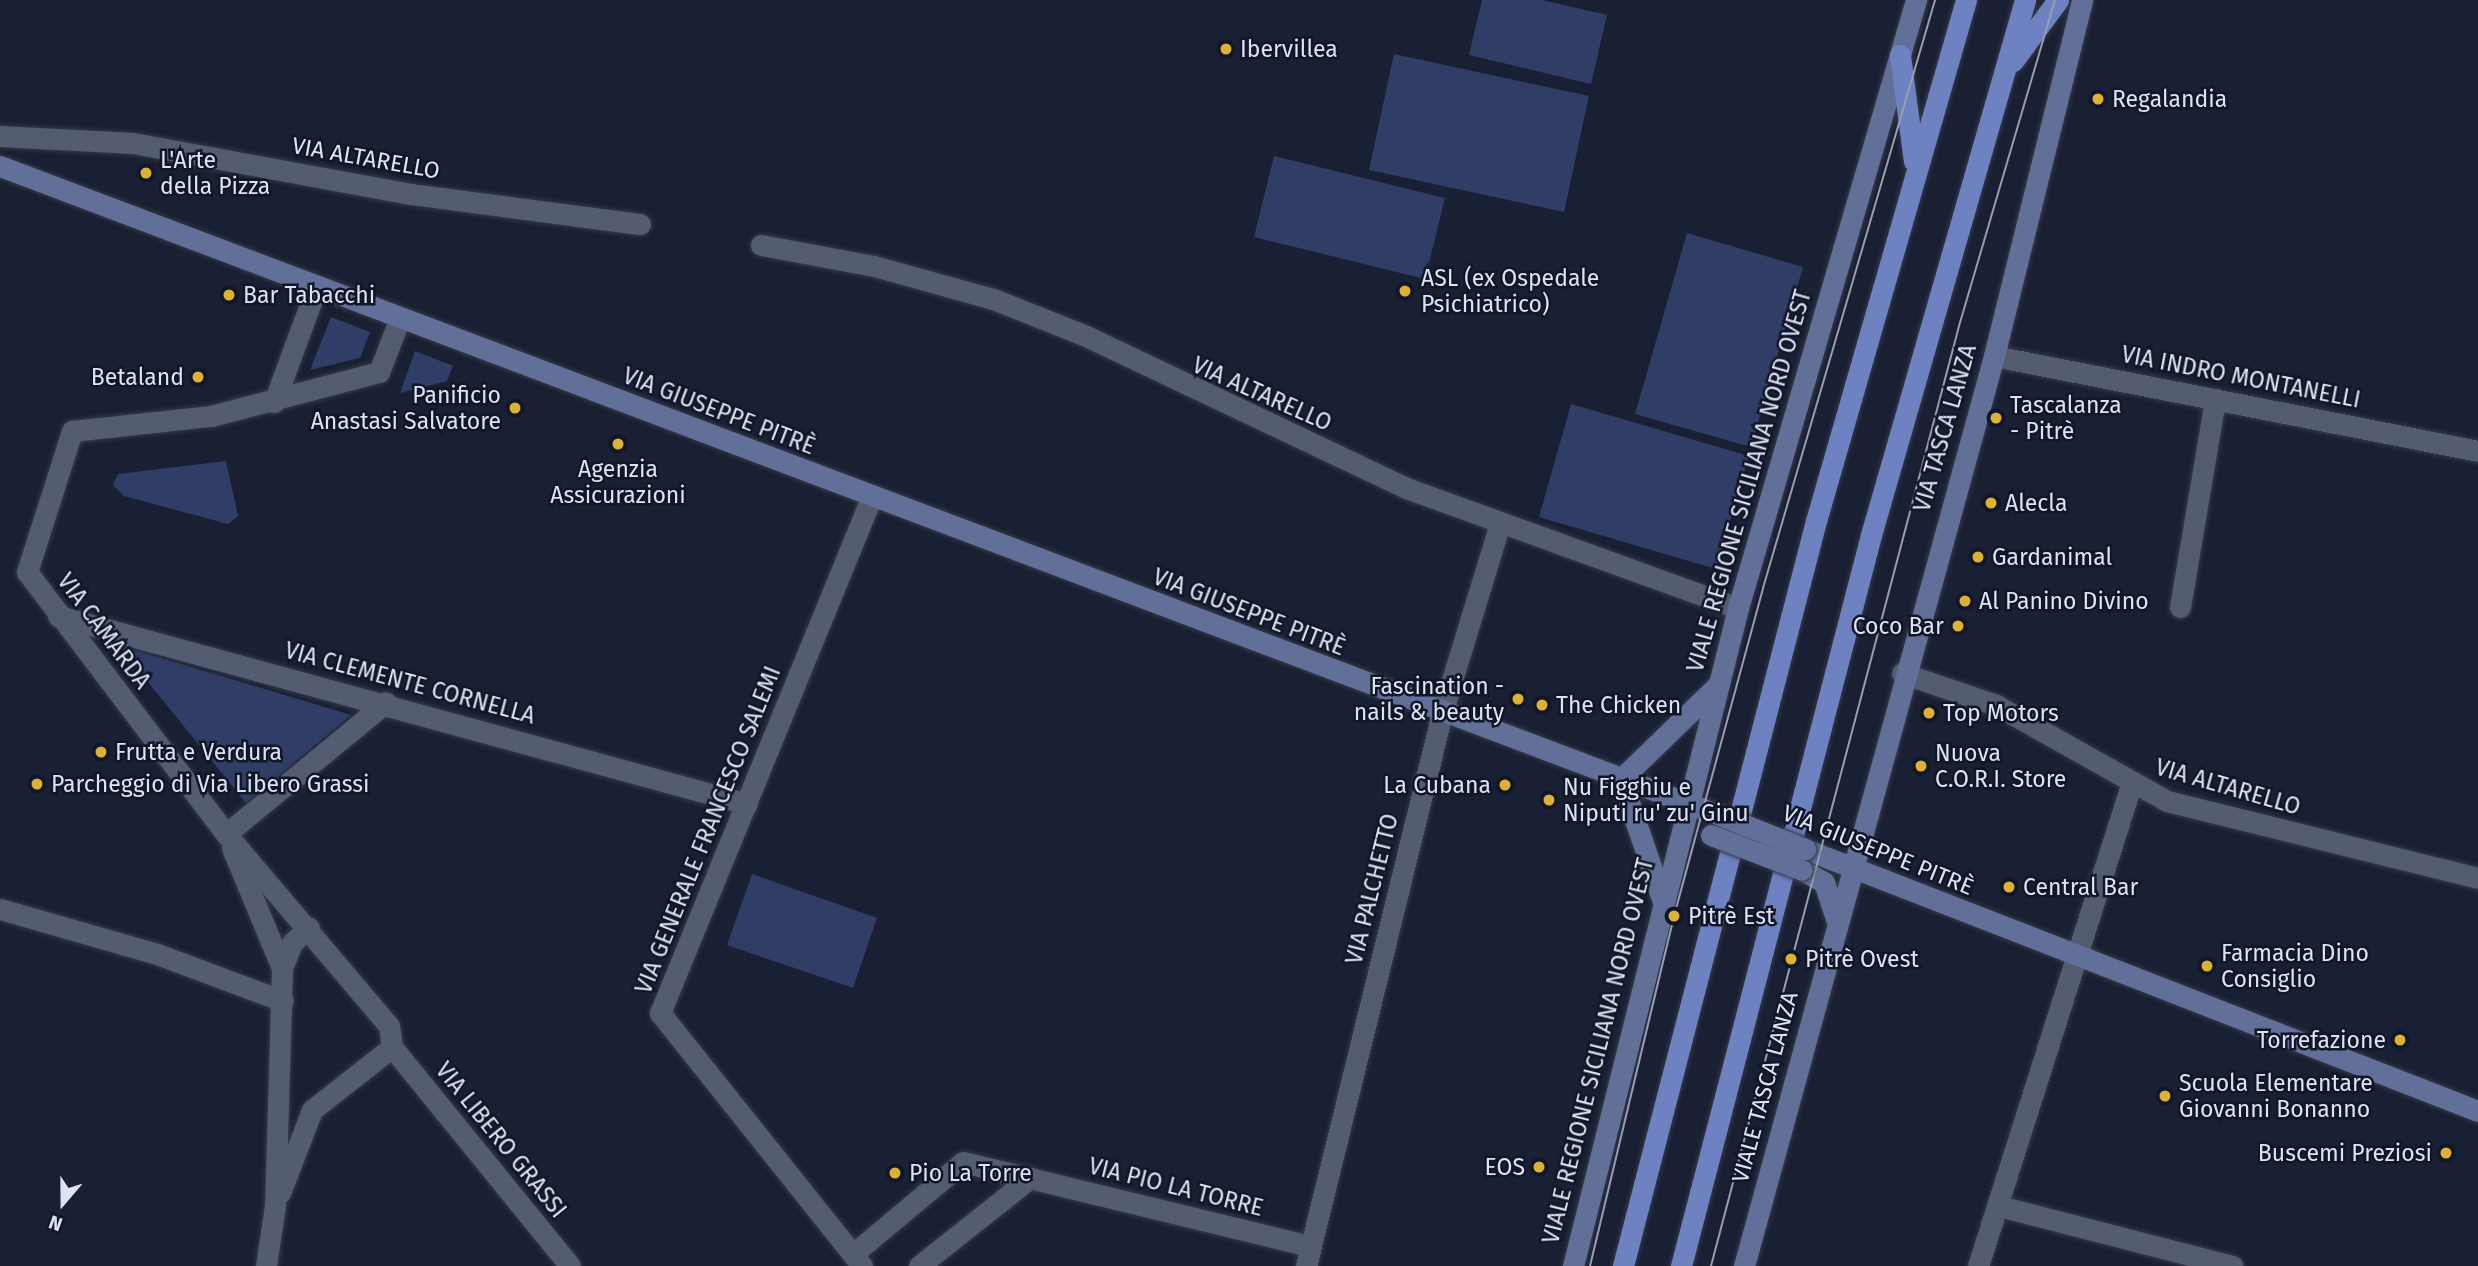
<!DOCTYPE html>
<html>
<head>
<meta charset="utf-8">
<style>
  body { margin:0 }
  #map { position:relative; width:2478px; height:1266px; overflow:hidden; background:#1a2033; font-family:"Fira Sans",sans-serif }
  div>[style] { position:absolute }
  .green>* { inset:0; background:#303d66 }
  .roads { filter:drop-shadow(0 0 2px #353949) drop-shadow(0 0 2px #353949) }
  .street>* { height:21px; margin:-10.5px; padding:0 10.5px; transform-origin:10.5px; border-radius:10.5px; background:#545c72 }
  .secondary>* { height:21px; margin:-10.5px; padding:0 10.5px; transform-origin:10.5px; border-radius:10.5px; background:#616f99 }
  .primary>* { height:21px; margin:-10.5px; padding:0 10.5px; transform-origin:10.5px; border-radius:10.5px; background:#6e82c1 }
  .tram>* { height:2px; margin:-1px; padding:0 1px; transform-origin:1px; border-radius:1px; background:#999eae }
  .bridges { filter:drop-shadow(0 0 2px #353949) drop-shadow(0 0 2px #353949) }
  .secondary-bridge>* { height:21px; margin:-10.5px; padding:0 10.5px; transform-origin:10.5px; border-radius:10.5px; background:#616f99 }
  .dots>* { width:19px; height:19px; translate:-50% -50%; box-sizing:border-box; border:4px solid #111629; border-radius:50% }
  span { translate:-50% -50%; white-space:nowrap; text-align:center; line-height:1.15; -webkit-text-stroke:5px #111629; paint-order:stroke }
  .poi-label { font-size:23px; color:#dee3f1 }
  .left { translate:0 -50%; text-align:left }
  .right { translate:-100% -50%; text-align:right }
  .street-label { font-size:23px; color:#dee3f1 }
  .north { position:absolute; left:28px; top:1168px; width:70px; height:70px; -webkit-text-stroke:5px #111629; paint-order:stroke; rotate:200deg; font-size:19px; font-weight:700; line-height:28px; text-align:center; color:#dee3f1 }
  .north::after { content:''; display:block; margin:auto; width:24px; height:32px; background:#dee3f1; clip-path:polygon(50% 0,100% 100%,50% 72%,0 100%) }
</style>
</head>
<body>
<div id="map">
  <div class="green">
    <i style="clip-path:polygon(1482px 0,1542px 0,1607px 15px,1591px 84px,1469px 55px)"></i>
    <i style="clip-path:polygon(1394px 54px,1589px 96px,1564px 212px,1369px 170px)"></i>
    <i style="clip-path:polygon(1274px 156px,1445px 198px,1425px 279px,1254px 237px)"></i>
    <i style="clip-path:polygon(1687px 233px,1803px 267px,1751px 447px,1635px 414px)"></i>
    <i style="clip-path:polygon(331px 317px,370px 332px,360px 358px,310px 370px)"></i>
    <i style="clip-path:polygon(415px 351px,453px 366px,447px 381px,400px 393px)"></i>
    <i style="clip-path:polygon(1571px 404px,1749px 456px,1716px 569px,1539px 517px)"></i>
    <i style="clip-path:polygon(226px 461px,238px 516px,228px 524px,124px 496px,113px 485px,118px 474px)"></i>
    <i style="clip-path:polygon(118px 645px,351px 715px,246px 803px)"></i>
    <i style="clip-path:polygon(752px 874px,877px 918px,853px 988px,727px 945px)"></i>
  </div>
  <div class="roads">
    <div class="street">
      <i style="left:0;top:136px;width:133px;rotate:3deg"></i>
      <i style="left:133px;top:143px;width:283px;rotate:10.4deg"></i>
      <i style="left:411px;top:194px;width:231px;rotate:7.5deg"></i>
      <i style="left:761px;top:245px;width:115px;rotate:10.5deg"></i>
      <i style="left:874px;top:266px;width:123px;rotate:15.5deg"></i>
      <i style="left:993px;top:299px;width:100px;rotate:21.7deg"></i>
      <i style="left:1086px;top:336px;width:354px;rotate:25.4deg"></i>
      <i style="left:1406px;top:488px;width:353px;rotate:19.9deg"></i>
      <i style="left:1994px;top:356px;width:493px;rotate:11.1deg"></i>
      <i style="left:274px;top:402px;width:124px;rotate:-69.7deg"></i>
      <i style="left:2180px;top:607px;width:211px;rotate:-80.4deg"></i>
      <i style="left:58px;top:616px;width:714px;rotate:15.26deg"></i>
      <i style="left:1902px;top:673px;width:99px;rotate:18.8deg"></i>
      <i style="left:1996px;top:705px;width:196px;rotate:29.3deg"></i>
      <i style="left:2167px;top:801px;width:320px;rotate:13.9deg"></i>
      <i style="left:226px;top:834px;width:207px;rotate:-39.5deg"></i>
      <i style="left:232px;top:848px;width:130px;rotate:67.4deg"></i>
      <i style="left:0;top:909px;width:166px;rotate:16deg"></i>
      <i style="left:160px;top:955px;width:131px;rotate:20.5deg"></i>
      <i style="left:392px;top:1047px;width:21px;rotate:-98deg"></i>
      <i style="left:389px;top:1026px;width:252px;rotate:-130.3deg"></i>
      <i style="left:226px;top:834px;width:329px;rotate:-127.2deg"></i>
      <i style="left:27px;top:572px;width:148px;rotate:-72.3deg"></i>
      <i style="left:72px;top:431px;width:140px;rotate:-6.2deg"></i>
      <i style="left:211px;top:416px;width:174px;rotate:-14.7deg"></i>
      <i style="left:379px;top:372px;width:58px;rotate:-68.7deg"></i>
      <i style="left:392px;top:1047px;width:282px;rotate:50.9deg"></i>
      <i style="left:280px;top:1193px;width:89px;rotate:-68.9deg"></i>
      <i style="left:312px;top:1110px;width:102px;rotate:-38.2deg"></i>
      <i style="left:1999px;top:1206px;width:241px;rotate:14.4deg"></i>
      <i style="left:853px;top:1254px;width:143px;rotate:-39.9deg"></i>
      <i style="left:963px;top:1162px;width:358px;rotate:13.6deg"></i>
      <i style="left:266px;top:1266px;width:61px;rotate:-81.5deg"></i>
      <i style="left:275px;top:1206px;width:238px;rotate:-88.3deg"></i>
      <i style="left:282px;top:968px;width:27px;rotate:-68deg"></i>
      <i style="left:292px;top:943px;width:23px;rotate:-43deg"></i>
      <i style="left:862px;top:1266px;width:324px;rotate:-128.6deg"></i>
      <i style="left:660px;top:1013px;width:559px;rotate:-67.7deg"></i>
      <i style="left:919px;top:1266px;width:142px;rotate:-38.4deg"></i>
      <i style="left:1306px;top:1266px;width:569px;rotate:-76.18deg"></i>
      <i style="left:1442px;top:713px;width:195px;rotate:-73deg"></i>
      <i style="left:1978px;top:1266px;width:505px;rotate:-72.35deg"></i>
    </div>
    <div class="secondary">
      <i style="left:0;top:166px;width:1835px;rotate:20.68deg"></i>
      <i style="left:1621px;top:779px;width:132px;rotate:-44.1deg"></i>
      <i style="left:1621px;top:779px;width:127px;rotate:71.1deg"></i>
      <i style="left:1805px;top:849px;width:722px;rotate:21.27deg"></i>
      <i style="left:1802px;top:870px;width:25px;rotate:29deg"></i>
      <i style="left:1824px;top:882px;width:39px;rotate:72deg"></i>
      <i style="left:1573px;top:1266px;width:678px;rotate:-75.92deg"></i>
      <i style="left:1738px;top:608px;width:634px;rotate:-73.68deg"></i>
      <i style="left:1744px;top:1266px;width:944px;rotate:-74.64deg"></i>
      <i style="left:1994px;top:356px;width:367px;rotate:-76.1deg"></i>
    </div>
    <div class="primary">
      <i style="left:1900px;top:55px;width:107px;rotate:82.5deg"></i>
      <i style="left:2013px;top:61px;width:76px;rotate:-53.6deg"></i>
      <i style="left:1623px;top:1266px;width:770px;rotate:-75.48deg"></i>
      <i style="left:1816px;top:521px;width:542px;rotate:-73.94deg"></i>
      <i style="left:1681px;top:1266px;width:755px;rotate:-75.43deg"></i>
      <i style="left:1871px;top:535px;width:557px;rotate:-73.94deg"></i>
    </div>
  </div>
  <div class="tram">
    <i style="left:1590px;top:1266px;width:360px;rotate:-76.5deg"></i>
    <i style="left:1674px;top:916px;width:340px;rotate:-74.8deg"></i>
    <i style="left:1763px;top:588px;width:613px;rotate:-73.69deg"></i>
    <i style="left:1711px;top:1266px;width:972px;rotate:-75.22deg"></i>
    <i style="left:1959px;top:326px;width:340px;rotate:-73.6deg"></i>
  </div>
  <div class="bridges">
    <div class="secondary-bridge">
      <i style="left:1717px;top:814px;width:95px;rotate:21.7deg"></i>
      <i style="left:1711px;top:835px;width:97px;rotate:21deg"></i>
    </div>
  </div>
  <div class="dots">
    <i style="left:1226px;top:49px;background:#dbb233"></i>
    <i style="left:2098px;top:99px;background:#dbb233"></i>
    <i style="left:146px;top:173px;background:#dbb233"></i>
    <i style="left:1405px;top:291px;background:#dbb233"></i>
    <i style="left:229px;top:295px;background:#dbb233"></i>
    <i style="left:198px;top:377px;background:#dbb233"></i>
    <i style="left:515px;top:408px;background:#dbb233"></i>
    <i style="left:1996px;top:418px;background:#dbb233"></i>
    <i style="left:618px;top:444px;background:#dbb233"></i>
    <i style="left:1991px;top:503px;background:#dbb233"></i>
    <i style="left:1978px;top:557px;background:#dbb233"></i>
    <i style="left:1965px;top:601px;background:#dbb233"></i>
    <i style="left:1958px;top:626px;background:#dbb233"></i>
    <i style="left:1518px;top:699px;background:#dbb233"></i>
    <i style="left:1542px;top:705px;background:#dbb233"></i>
    <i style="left:1929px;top:713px;background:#dbb233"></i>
    <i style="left:101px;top:752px;background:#dbb233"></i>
    <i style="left:1921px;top:766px;background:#dbb233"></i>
    <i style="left:37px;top:784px;background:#dbb233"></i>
    <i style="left:1505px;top:785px;background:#dbb233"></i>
    <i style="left:1549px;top:800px;background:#dbb233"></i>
    <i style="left:2009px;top:887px;background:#dbb233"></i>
    <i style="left:1674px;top:916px;background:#dbb233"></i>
    <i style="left:1791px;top:959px;background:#dbb233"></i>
    <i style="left:2207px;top:966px;background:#dbb233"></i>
    <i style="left:2400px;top:1040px;background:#dbb233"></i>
    <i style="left:2165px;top:1096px;background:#dbb233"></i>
    <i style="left:2446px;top:1153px;background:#dbb233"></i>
    <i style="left:1539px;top:1167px;background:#dbb233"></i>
    <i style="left:895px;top:1173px;background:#dbb233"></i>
  </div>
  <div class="poi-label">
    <span class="left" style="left:1240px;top:49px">Ibervillea</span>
    <span class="left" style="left:2112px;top:99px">Regalandia</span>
    <span class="left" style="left:160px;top:173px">L'Arte<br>della Pizza</span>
    <span class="left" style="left:1421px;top:291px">ASL (ex Ospedale<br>Psichiatrico)</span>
    <span class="left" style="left:243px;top:295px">Bar Tabacchi</span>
    <span class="right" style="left:184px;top:377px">Betaland</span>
    <span class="right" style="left:501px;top:408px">Panificio<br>Anastasi Salvatore</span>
    <span class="left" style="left:2010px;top:418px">Tascalanza<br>- Pitrè</span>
    <span style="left:618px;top:482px">Agenzia<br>Assicurazioni</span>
    <span class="left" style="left:2005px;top:503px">Alecla</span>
    <span class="left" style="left:1992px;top:557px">Gardanimal</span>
    <span class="left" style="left:1979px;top:601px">Al Panino Divino</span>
    <span class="right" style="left:1944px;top:626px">Coco Bar</span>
    <span class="right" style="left:1504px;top:699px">Fascination -<br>nails &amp; beauty</span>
    <span class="left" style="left:1556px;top:705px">The Chicken</span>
    <span class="left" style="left:1943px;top:713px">Top Motors</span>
    <span class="left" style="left:115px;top:752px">Frutta e Verdura</span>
    <span class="left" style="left:1935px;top:766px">Nuova<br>C.O.R.I. Store</span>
    <span class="left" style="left:51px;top:784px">Parcheggio di Via Libero Grassi</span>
    <span class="right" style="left:1491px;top:785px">La Cubana</span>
    <span class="left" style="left:1563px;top:800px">Nu Figghiu e<br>Niputi ru' zu' Ginu</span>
    <span class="left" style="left:2023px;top:887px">Central Bar</span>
    <span class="left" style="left:1688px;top:916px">Pitrè Est</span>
    <span class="left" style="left:2221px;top:966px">Farmacia Dino<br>Consiglio</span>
    <span class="left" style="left:1805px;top:959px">Pitrè Ovest</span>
    <span class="right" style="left:2386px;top:1040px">Torrefazione</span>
    <span class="left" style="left:2179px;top:1096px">Scuola Elementare<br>Giovanni Bonanno</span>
    <span class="right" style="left:2432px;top:1153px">Buscemi Preziosi</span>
    <span class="right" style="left:1525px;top:1167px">EOS</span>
    <span class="left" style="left:909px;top:1173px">Pio La Torre</span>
  </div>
  <div class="street-label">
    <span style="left:366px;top:158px;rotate:10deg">VIA ALTARELLO</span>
    <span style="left:2241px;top:377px;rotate:11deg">VIA INDRO MONTANELLI</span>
    <span style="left:1262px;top:394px;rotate:24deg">VIA ALTARELLO</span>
    <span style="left:719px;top:411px;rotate:21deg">VIA GIUSEPPE PITRÈ</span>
    <span style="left:1945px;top:428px;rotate:-74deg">VIA TASCA LANZA</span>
    <span style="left:1749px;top:481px;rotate:-74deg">VIALE REGIONE SICILIANA NORD OVEST</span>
    <span style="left:1249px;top:612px;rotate:21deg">VIA GIUSEPPE PITRÈ</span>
    <span style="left:104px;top:631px;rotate:53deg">VIA CAMARDA</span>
    <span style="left:410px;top:683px;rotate:15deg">VIA CLEMENTE CORNELLA</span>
    <span style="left:2228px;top:787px;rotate:16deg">VIA ALTARELLO</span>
    <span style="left:708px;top:830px;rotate:-68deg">VIA GENERALE FRANCESCO SALEMI</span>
    <span style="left:1878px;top:850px;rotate:22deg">VIA GIUSEPPE PITRÈ</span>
    <span style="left:1372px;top:889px;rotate:-76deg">VIA PALCHETTO</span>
    <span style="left:1598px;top:1051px;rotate:-76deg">VIALE REGIONE SICILIANA NORD OVEST</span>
    <span style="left:1765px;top:1087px;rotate:-75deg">VIALE TASCA LANZA</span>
    <span style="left:501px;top:1140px;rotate:51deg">VIA LIBERO GRASSI</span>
    <span style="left:1176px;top:1187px;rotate:14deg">VIA PIO LA TORRE</span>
  </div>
  <div class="north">N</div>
</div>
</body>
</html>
